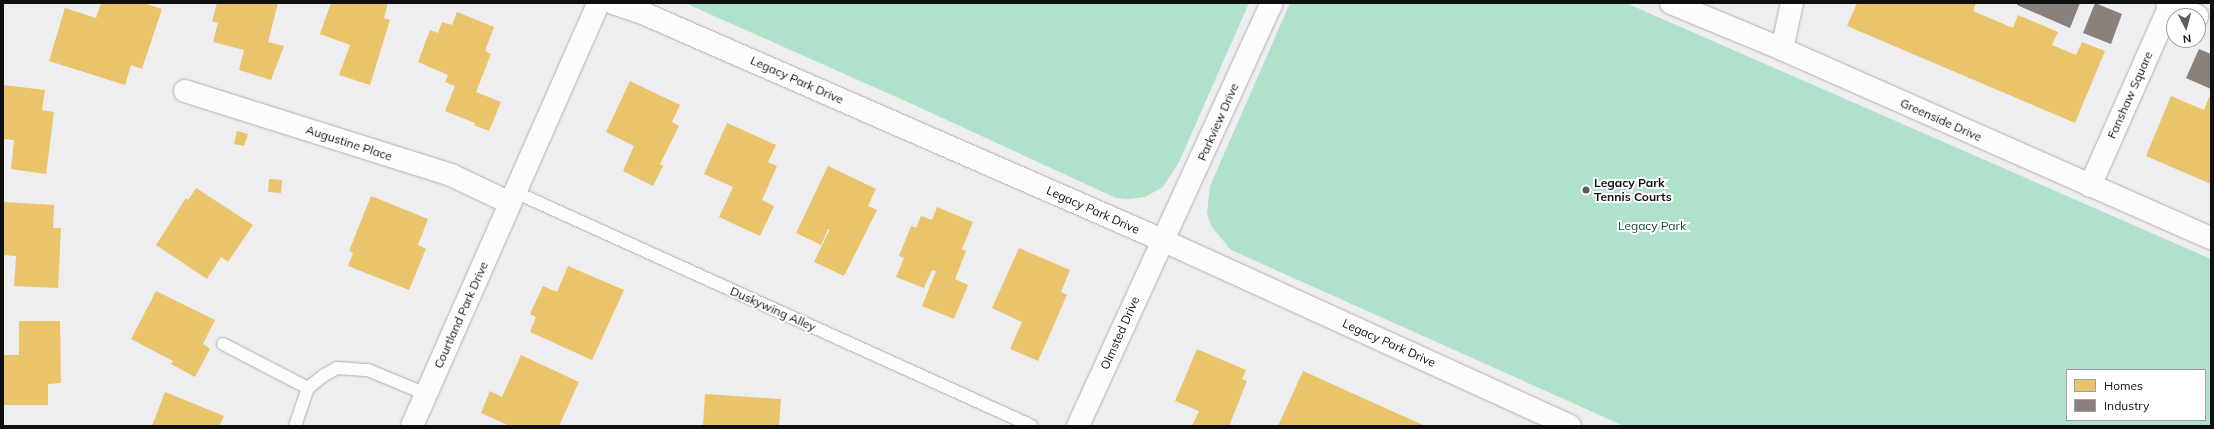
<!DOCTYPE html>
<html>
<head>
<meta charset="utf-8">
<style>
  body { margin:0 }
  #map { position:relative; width:2214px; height:429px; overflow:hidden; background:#eeedef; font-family:Mulish,sans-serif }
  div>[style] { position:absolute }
  .green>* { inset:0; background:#b0e2cb }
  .homes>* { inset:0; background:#e9c46a }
  .industry>* { inset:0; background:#8a817c }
  .roads { filter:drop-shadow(0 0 1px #b0afb1) drop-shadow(0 0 1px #b0afb1) }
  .service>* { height:12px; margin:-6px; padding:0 6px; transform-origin:6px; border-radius:6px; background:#fcfcfd }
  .minor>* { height:22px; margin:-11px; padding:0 11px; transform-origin:11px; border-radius:11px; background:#fcfcfd }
  .dots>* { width:11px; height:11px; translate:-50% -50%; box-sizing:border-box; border:2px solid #fff; border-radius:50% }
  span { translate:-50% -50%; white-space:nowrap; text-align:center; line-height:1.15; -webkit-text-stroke:4px #fff; paint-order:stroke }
  .street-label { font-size:12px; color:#100f10 }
  .poi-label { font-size:12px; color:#100f10; font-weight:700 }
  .left { translate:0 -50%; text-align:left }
  .park-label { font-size:12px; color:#133d2b }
  .frame { position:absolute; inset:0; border:4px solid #100f10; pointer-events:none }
  .legend { position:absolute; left:2066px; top:369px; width:140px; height:52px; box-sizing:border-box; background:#fff; border:1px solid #9f9f9f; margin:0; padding:5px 7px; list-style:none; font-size:12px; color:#100f10 }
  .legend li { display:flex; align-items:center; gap:8px; height:20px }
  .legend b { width:20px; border:1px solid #9f9f9f }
  .north { position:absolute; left:2166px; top:8px; width:40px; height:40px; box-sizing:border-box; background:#fff; border:1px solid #9f9f9f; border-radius:50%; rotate:174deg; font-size:11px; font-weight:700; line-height:16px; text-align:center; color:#100f10 }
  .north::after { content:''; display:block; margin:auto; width:14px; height:18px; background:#5e5d5e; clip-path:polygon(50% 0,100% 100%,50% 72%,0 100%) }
</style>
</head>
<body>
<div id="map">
  <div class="green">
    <i style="clip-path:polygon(685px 3px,1249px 3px,1179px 162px,1163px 187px,1145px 197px,1128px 199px,1116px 198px,912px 104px)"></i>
    <i style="clip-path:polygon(evenodd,1290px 3px,1626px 3px,2211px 259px,2211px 426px,1624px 426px,1231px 250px,1211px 226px,1207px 213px,1210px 186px,1290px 3px,2067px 370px,2205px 370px,2205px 420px,2067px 420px,2067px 370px)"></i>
  </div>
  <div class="homes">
    <i style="clip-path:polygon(101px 3px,144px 3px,162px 9px,142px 69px,131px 65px,125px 85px,49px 61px,65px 8px,96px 18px)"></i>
    <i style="clip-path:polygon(217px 3px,278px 3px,268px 42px,284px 46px,271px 80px,239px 70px,244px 50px,213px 42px,218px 23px,212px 21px)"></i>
    <i style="clip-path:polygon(331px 3px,388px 3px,384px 18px,390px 20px,370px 85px,339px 75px,350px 45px,320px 34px)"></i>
    <i style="clip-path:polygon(1857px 3px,1976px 3px,1973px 11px,2013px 28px,2018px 15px,2058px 32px,2052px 45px,2076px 55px,2082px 42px,2105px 51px,2075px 123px,1847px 26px)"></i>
    <i style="clip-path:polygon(457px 12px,494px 27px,485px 51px,491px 54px,476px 92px,501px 102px,489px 131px,474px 125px,475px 123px,445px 111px,455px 86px,445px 82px,448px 75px,418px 62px,430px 30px,438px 33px,442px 22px,452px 25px)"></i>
    <i style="clip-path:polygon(630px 81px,680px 105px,672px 122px,679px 126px,660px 164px,663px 166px,653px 186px,623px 171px,634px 146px,606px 132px)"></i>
    <i style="clip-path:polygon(3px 85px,45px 90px,42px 110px,54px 112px,46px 174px,11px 169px,14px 140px,3px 139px)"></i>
    <i style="clip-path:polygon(2171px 96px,2204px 110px,2209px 97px,2211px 98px,2211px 184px,2146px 156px)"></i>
    <i style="clip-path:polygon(727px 123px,776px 145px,768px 162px,777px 166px,762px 200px,774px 206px,760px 236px,719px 217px,733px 187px,704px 174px)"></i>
    <i style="clip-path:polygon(237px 131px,248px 134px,244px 146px,234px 144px)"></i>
    <i style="clip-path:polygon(828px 166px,876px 189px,868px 206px,877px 210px,844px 276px,814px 262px,830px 229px,828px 229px,821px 245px,796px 233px)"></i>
    <i style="clip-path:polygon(269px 179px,282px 180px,281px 193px,268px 192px)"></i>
    <i style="clip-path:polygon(196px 188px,253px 225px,228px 262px,221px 257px,207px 279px,156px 245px,186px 198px,188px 200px)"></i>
    <i style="clip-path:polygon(371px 196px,428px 219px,418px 245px,426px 249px,409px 290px,348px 266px,353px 253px,349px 251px)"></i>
    <i style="clip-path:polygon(3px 202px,54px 205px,53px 228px,61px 228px,58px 288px,14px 286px,16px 256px,3px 255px)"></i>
    <i style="clip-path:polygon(937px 207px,973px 222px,962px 249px,966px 251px,955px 279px,968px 285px,954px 319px,922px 306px,936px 271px,932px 270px,924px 288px,896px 277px,904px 258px,899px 256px,911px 226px,916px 228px,921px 216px,932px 220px)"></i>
    <i style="clip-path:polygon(1019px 248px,1070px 270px,1061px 292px,1067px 295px,1038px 361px,1010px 349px,1022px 322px,992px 308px)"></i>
    <i style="clip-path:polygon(568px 266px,624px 290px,592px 360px,530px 332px,536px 317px,530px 314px,543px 286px,557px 292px)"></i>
    <i style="clip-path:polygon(156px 291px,215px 320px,203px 344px,210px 349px,195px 377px,171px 364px,173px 361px,131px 339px)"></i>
    <i style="clip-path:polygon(19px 321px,60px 321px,61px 383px,48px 384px,48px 405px,3px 405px,3px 355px,19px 355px)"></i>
    <i style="clip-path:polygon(1197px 349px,1246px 370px,1242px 379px,1247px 381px,1229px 426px,1192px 426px,1199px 411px,1175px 401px)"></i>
    <i style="clip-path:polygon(521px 355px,579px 382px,559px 426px,510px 426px,481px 413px,490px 391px,502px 397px)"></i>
    <i style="clip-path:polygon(1303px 371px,1425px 426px,1278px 426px)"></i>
    <i style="clip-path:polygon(165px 392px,224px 416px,219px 426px,152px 426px)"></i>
    <i style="clip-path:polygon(705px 394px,781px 399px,779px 426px,703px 426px)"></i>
  </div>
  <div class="industry">
    <i style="clip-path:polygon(2017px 3px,2080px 3px,2070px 28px,2017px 5px)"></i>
    <i style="clip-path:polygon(2095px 3px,2122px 14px,2111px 44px,2083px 33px)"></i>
    <i style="clip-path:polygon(2199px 49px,2211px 54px,2211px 89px,2186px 78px)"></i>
  </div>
  <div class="roads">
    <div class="service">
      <i style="left:515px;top:192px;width:567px;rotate:24.35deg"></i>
      <i style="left:223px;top:344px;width:96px;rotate:27.4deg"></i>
      <i style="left:295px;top:426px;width:40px;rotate:-71.1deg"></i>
      <i style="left:308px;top:388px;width:19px;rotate:-39deg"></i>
      <i style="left:323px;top:376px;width:16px;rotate:-30deg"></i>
      <i style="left:337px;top:368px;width:31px;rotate:4deg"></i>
      <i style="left:368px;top:370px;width:63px;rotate:22.5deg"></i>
    </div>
    <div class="minor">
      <i style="left:613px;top:3px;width:34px;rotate:19deg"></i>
      <i style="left:645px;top:14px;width:564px;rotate:23.61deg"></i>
      <i style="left:1162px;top:240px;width:448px;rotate:24.5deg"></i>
      <i style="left:1671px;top:3px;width:120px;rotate:22.5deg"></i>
      <i style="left:1782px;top:49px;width:469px;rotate:23.8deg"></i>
      <i style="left:2167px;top:3px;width:33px;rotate:23deg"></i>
      <i style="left:1782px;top:49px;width:47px;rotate:-77.7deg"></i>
      <i style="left:185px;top:91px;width:279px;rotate:17.5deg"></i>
      <i style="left:451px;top:175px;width:65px;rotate:25.4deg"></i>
      <i style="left:2090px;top:186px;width:200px;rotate:-66.1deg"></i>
      <i style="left:412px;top:426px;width:462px;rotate:-66.2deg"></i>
      <i style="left:1078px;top:426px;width:465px;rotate:-65.4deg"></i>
    </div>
  </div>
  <div class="dots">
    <i style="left:1586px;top:190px;background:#5e5d5e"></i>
  </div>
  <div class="street-label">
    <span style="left:797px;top:80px;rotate:24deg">Legacy Park Drive</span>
    <span style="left:2130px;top:95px;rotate:-66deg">Fanshaw Square</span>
    <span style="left:1941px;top:120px;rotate:24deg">Greenside Drive</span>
    <span style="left:1218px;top:122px;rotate:-66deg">Parkview Drive</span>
    <span style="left:349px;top:143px;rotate:18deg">Augustine Place</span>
    <span style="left:1093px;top:210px;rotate:24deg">Legacy Park Drive</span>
    <span style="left:773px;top:309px;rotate:24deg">Duskywing Alley</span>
    <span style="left:461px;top:315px;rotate:-66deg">Courtland Park Drive</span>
    <span style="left:1120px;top:333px;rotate:-66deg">Olmsted Drive</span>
    <span style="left:1389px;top:343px;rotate:24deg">Legacy Park Drive</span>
  </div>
  <div class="poi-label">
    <span class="left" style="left:1594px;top:190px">Legacy Park<br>Tennis Courts</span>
  </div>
  <div class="park-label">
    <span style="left:1652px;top:226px">Legacy Park</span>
  </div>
  <div class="frame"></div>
  <ul class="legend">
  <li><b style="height:11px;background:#e9c46a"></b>Homes</li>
  <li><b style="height:11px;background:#8a817c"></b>Industry</li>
  </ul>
  <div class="north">N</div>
</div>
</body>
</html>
